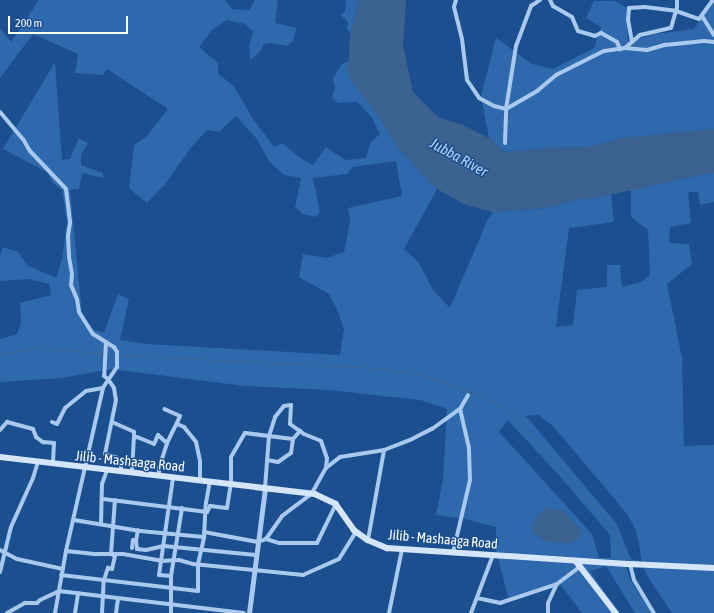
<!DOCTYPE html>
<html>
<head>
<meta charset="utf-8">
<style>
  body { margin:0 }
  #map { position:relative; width:714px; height:613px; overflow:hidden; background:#1b4f8f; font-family:"Asap Condensed",sans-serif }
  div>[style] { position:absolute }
  .green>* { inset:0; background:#2e69ad }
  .water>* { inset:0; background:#3c6290 }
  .stream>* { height:1px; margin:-0.5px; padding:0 0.5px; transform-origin:0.5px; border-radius:0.5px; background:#3c6290 }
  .minor>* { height:4px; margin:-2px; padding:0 2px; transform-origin:2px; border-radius:2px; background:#a9c9ee }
  .tertiary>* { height:5px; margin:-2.5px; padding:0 2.5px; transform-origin:2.5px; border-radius:2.5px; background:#a9c9ee }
  .secondary>* { height:5.5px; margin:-2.75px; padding:0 2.75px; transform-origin:2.75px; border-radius:2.75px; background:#d6e6fa }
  span { translate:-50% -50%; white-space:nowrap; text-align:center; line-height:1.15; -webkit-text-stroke:3px #1b4f8f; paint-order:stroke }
  .street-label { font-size:14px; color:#fff }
  .water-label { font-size:15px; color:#b5d3f5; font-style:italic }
  .scale { position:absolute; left:8px; top:16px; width:120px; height:18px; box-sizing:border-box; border:2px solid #fff; border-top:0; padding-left:5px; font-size:12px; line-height:14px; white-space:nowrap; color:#fff; -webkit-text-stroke:3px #1b4f8f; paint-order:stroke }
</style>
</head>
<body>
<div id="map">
  <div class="green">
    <i style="clip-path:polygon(evenodd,39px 0,225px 0,232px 9px,249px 10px,255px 0,278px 0,275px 23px,297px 28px,293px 40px,287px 46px,272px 43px,264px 44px,259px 53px,250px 60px,249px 45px,253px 32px,245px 24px,227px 20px,212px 30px,199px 47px,218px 63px,218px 74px,233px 85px,253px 119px,274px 147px,282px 143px,303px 160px,313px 165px,326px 147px,345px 160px,366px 158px,370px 143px,380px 134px,371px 116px,357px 102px,338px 103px,332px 97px,335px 88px,333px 78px,342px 64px,349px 61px,349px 76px,382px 121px,398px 148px,437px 189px,404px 249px,419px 263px,433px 290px,450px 308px,487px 221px,493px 212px,545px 208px,578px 199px,596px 198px,611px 194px,614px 221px,607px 223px,569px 228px,556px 327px,573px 325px,577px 290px,607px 287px,607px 265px,620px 265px,622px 287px,641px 282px,650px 275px,648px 230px,631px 217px,631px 190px,714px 172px,714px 202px,700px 205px,698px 192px,688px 192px,691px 223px,670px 227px,669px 243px,689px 244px,692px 264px,667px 284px,682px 358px,684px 446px,714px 445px,714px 613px,672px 613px,649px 579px,644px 568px,626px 567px,631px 581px,652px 613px,635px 613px,606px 566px,590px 571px,619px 613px,582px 613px,560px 584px,509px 600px,496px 551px,496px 527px,465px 519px,436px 515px,443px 479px,447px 409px,420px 400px,328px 390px,245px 386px,111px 369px,62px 378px,0 382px,0 339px,17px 334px,21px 323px,20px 303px,51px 295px,49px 284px,29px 279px,0 281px,0 257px,3px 247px,18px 252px,27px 265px,56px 278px,62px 259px,67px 222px,62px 190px,53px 183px,47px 172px,3px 149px,55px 62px,62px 160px,70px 159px,79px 138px,88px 143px,81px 155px,81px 165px,102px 173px,104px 178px,82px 173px,79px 189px,70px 190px,82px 314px,94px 330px,104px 333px,118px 294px,129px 299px,120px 340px,148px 344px,340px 355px,344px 329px,336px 307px,329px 294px,299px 277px,303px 254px,327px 258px,344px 252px,350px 221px,348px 208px,402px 196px,396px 161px,353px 167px,347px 174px,313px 178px,320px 212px,315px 217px,303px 214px,295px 207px,301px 178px,284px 175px,269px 161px,257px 139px,236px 116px,219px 132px,207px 130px,190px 149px,166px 183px,147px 203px,129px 188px,134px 145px,147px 136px,168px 109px,107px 69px,103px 75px,75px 73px,78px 54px,33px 34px,0 78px,0 28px,11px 42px,39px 0,538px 415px,553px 426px,628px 515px,637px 533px,642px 562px,631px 559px,616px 523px,526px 416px,538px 415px,39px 0,508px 420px,564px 481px,610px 535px,611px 558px,599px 558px,592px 534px,499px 432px,508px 420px,39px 0,563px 511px,576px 525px,570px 543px,541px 539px,563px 511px)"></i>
    <i style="clip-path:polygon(346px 0,359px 0,351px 33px,347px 30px,348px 22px,341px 15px,345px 11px)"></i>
    <i style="clip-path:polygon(714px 0,714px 129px,623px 138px,589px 147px,551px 148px,505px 152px,489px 138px,481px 96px,496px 38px,532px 64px,553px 69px,594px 48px,601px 27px,586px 18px,594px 1px,614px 1px,627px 8px,628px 42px,655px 34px,694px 29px)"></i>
  </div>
  <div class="water">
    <i style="clip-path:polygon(359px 0,406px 0,403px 46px,413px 92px,438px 117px,460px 124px,489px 138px,505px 152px,551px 148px,589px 147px,623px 138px,714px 129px,714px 172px,596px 198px,578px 199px,545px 208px,493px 212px,464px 204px,437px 189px,398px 148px,382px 121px,348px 76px,350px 37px)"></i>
    <i style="clip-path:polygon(551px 508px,564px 511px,576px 525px,580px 531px,580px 537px,570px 543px,564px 543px,546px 541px,536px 535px,532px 530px,536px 518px,545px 509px)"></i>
  </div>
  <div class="stream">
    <i style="left:0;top:354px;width:36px;rotate:-9deg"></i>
    <i style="left:36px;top:348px;width:67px;rotate:4.3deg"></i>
    <i style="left:107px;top:354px;width:8px"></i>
    <i style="left:119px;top:355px;width:258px;rotate:2.9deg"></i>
    <i style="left:377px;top:368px;width:43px;rotate:7.9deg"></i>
    <i style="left:420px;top:374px;width:69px;rotate:19.5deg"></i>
    <i style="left:485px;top:397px;width:36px;rotate:32deg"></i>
    <i style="left:515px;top:416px;width:152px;rotate:49deg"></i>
    <i style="left:615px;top:531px;width:18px;rotate:74deg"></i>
    <i style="left:620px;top:548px;width:14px;rotate:90deg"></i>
    <i style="left:620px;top:565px;width:13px;rotate:86deg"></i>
    <i style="left:621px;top:578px;width:42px;rotate:55.6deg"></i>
  </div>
  <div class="minor">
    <i style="left:456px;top:0;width:7px;rotate:106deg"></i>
    <i style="left:454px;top:7px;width:33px;rotate:76deg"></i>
    <i style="left:462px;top:39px;width:41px;rotate:83deg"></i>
    <i style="left:467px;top:80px;width:22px;rotate:56deg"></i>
    <i style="left:479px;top:98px;width:17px;rotate:28deg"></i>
    <i style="left:494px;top:106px;width:12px;rotate:14deg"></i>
    <i style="left:506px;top:109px;width:36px;rotate:-30deg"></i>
    <i style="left:537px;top:91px;width:25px;rotate:-40deg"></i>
    <i style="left:556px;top:75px;width:54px;rotate:-26.6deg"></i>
    <i style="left:604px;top:51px;width:21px;rotate:-8deg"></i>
    <i style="left:625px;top:48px;width:22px;rotate:5deg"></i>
    <i style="left:647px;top:50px;width:19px;rotate:-16deg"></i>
    <i style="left:665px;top:45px;width:39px;rotate:-6deg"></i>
    <i style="left:704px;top:41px;width:10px;rotate:6deg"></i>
    <i style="left:550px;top:0;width:7px;rotate:63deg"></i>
    <i style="left:553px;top:6px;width:22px;rotate:30deg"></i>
    <i style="left:572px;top:17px;width:15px;rotate:67deg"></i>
    <i style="left:578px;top:31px;width:18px;rotate:16deg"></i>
    <i style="left:595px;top:36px;width:7px;rotate:-27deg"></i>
    <i style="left:601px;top:33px;width:18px;rotate:29deg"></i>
    <i style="left:617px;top:42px;width:8px;rotate:67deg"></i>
    <i style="left:702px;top:16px;width:22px;rotate:58deg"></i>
    <i style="left:632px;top:42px;width:22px;rotate:-100deg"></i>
    <i style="left:628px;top:20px;width:12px;rotate:-85deg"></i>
    <i style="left:629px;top:8px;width:16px;rotate:-4deg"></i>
    <i style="left:645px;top:7px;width:31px;rotate:7deg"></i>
    <i style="left:676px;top:11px;width:24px;rotate:19deg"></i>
    <i style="left:699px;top:19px;width:24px;rotate:-54deg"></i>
    <i style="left:625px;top:48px;width:20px;rotate:-41deg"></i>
    <i style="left:640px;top:35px;width:32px;rotate:-13deg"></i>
    <i style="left:671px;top:28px;width:22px;rotate:-74deg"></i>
    <i style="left:677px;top:7px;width:7px;rotate:-90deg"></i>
    <i style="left:0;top:112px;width:35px;rotate:50deg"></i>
    <i style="left:23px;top:139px;width:14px;rotate:60deg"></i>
    <i style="left:30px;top:151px;width:52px;rotate:46.5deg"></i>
    <i style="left:66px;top:189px;width:34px;rotate:83deg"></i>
    <i style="left:70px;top:223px;width:13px;rotate:99deg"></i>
    <i style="left:68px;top:236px;width:21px;rotate:87deg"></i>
    <i style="left:69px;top:257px;width:17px;rotate:80deg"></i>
    <i style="left:72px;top:274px;width:11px;rotate:95deg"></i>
    <i style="left:71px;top:285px;width:15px;rotate:67deg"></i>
    <i style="left:77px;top:299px;width:13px;rotate:81deg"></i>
    <i style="left:79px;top:312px;width:26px;rotate:58deg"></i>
    <i style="left:93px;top:334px;width:25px;rotate:32deg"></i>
    <i style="left:114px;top:347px;width:6px;rotate:59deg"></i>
    <i style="left:117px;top:352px;width:15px;rotate:90deg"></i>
    <i style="left:117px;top:367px;width:25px;rotate:124deg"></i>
    <i style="left:103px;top:388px;width:167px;rotate:102.8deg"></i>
    <i style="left:66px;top:551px;width:63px;rotate:100.1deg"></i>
    <i style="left:505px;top:143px;width:34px;rotate:-88deg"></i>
    <i style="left:506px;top:109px;width:64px;rotate:-81deg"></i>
    <i style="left:516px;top:46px;width:43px;rotate:-69.4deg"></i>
    <i style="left:531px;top:6px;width:11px;rotate:-34deg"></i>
    <i style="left:106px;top:342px;width:34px;rotate:93deg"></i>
    <i style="left:104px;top:376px;width:5px;rotate:37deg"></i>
    <i style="left:108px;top:379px;width:11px;rotate:56deg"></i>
    <i style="left:114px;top:388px;width:12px;rotate:81deg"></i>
    <i style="left:116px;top:400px;width:55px;rotate:101.5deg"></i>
    <i style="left:105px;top:454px;width:13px;rotate:18deg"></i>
    <i style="left:117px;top:458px;width:6px;rotate:45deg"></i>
    <i style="left:121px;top:462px;width:10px;rotate:90deg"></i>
    <i style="left:52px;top:422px;width:5px;rotate:22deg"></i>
    <i style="left:57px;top:424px;width:18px;rotate:-63deg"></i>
    <i style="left:65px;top:408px;width:27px;rotate:-39deg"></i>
    <i style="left:86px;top:391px;width:17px;rotate:-10deg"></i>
    <i style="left:112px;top:422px;width:24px;rotate:24deg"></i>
    <i style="left:134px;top:432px;width:6px;rotate:90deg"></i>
    <i style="left:134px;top:438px;width:3px;rotate:-18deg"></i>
    <i style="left:137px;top:437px;width:18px;rotate:22deg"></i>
    <i style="left:154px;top:444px;width:10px;rotate:-66deg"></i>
    <i style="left:158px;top:435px;width:12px;rotate:42deg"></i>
    <i style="left:177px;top:424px;width:8px;rotate:23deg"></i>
    <i style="left:184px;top:427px;width:19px;rotate:51deg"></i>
    <i style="left:196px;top:442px;width:19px;rotate:78deg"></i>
    <i style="left:200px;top:461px;width:19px;rotate:90deg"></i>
    <i style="left:0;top:430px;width:11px;rotate:-49deg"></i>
    <i style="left:7px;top:422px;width:27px;rotate:15deg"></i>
    <i style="left:33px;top:429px;width:9px;rotate:69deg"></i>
    <i style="left:36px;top:437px;width:9px;rotate:36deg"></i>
    <i style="left:43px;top:442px;width:11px;rotate:5deg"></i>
    <i style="left:54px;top:443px;width:21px;rotate:93deg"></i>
    <i style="left:267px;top:460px;width:11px;rotate:10deg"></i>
    <i style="left:278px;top:462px;width:16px;rotate:-35deg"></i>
    <i style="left:291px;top:453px;width:14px;rotate:-82deg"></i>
    <i style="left:132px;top:473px;width:35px;rotate:-87deg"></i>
    <i style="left:159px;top:476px;width:8px;rotate:-90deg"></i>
    <i style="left:159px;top:468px;width:26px;rotate:-72deg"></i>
    <i style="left:167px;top:443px;width:30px;rotate:-64deg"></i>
    <i style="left:180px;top:416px;width:17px;rotate:-156deg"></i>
    <i style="left:265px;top:488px;width:52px;rotate:-85.6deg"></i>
    <i style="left:269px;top:436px;width:20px;rotate:-72deg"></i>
    <i style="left:275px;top:417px;width:14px;rotate:-51deg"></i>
    <i style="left:284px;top:406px;width:7px;rotate:-8deg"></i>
    <i style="left:291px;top:405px;width:19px;rotate:93deg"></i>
    <i style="left:290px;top:424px;width:17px;rotate:36deg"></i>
    <i style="left:304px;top:434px;width:18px;rotate:22deg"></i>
    <i style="left:321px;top:441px;width:18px;rotate:71deg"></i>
    <i style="left:327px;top:458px;width:10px;rotate:96deg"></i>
    <i style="left:103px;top:499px;width:105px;rotate:7.1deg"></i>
    <i style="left:207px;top:512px;width:7px;rotate:-63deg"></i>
    <i style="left:210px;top:506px;width:17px;rotate:7deg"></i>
    <i style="left:227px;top:508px;width:24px;rotate:-81deg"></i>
    <i style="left:231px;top:484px;width:27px;rotate:-90deg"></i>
    <i style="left:231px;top:457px;width:28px;rotate:-60deg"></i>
    <i style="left:245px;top:433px;width:48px;rotate:7.1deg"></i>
    <i style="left:293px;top:439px;width:11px;rotate:-49deg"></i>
    <i style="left:74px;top:520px;width:67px;rotate:9.5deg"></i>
    <i style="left:140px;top:531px;width:64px;rotate:5.4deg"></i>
    <i style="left:101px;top:524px;width:40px;rotate:-88.6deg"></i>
    <i style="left:102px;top:484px;width:15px;rotate:-70deg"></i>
    <i style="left:204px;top:532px;width:55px;rotate:10.5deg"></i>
    <i style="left:258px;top:542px;width:9px;rotate:-21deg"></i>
    <i style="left:266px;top:539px;width:28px;rotate:-55deg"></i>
    <i style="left:282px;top:516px;width:38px;rotate:-37deg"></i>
    <i style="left:312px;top:493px;width:29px;rotate:-61deg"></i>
    <i style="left:326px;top:468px;width:18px;rotate:-38deg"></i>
    <i style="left:340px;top:457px;width:45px;rotate:-9deg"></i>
    <i style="left:384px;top:450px;width:28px;rotate:-21deg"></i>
    <i style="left:410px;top:440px;width:25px;rotate:-27deg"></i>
    <i style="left:432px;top:429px;width:34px;rotate:-36deg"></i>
    <i style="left:460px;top:409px;width:16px;rotate:-60deg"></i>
    <i style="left:266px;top:539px;width:14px;rotate:17deg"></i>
    <i style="left:279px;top:543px;width:38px"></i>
    <i style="left:317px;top:543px;width:43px;rotate:-64deg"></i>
    <i style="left:368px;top:540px;width:91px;rotate:-79.9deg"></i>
    <i style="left:136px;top:541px;width:11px;rotate:-80deg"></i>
    <i style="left:132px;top:548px;width:8px;rotate:-83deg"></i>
    <i style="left:133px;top:540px;width:3px;rotate:18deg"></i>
    <i style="left:136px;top:541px;width:8px;rotate:83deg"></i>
    <i style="left:137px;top:549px;width:9px;rotate:6deg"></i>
    <i style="left:146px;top:550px;width:18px;rotate:-13deg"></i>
    <i style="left:164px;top:546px;width:92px;rotate:5.6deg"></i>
    <i style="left:0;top:550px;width:19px;rotate:28deg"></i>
    <i style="left:17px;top:559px;width:47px;rotate:12.3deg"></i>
    <i style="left:66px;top:551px;width:31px;rotate:6deg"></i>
    <i style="left:97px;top:554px;width:26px"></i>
    <i style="left:123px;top:554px;width:39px;rotate:10deg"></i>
    <i style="left:161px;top:561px;width:18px;rotate:-3deg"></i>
    <i style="left:179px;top:560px;width:15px;rotate:16deg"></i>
    <i style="left:193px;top:564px;width:111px;rotate:5.7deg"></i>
    <i style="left:303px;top:575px;width:39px;rotate:-24deg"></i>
    <i style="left:339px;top:559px;width:32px;rotate:-58deg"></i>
    <i style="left:453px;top:553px;width:75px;rotate:-76.9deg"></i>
    <i style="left:470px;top:480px;width:32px;rotate:-92deg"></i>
    <i style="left:469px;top:448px;width:40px;rotate:-103deg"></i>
    <i style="left:630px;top:564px;width:16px;rotate:76deg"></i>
    <i style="left:634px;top:580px;width:39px;rotate:59deg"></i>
    <i style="left:0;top:572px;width:46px;rotate:-76.3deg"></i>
    <i style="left:11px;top:527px;width:54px;rotate:-65.8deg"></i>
    <i style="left:33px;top:478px;width:17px;rotate:-73deg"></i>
    <i style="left:61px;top:575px;width:138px;rotate:6.7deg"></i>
    <i style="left:198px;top:591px;width:27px;rotate:-90deg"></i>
    <i style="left:198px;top:564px;width:28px;rotate:-77deg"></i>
    <i style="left:204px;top:537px;width:34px;rotate:-87deg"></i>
    <i style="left:206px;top:503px;width:22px;rotate:-80deg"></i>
    <i style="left:171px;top:576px;width:12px;rotate:-175deg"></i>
    <i style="left:159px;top:575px;width:98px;rotate:-81.8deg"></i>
    <i style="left:477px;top:598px;width:24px;rotate:12deg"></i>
    <i style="left:500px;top:603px;width:60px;rotate:-18.4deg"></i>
    <i style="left:557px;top:584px;width:30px;rotate:-37deg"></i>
    <i style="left:7px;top:613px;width:21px;rotate:-29deg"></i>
    <i style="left:25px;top:603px;width:12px"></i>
    <i style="left:37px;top:603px;width:4px;rotate:-45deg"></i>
    <i style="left:40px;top:600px;width:21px;rotate:-25deg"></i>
    <i style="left:59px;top:591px;width:186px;rotate:6.8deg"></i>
    <i style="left:75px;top:613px;width:20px;rotate:-81deg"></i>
    <i style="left:102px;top:613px;width:33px;rotate:-87deg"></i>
    <i style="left:104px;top:580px;width:13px;rotate:-72deg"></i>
    <i style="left:108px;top:568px;width:4px;rotate:14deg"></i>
    <i style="left:112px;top:569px;width:13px;rotate:-77deg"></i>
    <i style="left:115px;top:556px;width:4px;rotate:-153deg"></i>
    <i style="left:111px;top:554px;width:54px;rotate:-85.8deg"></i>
    <i style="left:116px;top:613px;width:14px;rotate:-82deg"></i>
    <i style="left:171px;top:613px;width:37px;rotate:-90deg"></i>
    <i style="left:171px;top:576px;width:69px;rotate:-80.8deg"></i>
    <i style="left:389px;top:613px;width:65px;rotate:-78.5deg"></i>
    <i style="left:471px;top:613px;width:62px;rotate:-69.2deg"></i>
    <i style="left:548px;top:613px;width:10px;rotate:-90deg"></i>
    <i style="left:548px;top:603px;width:21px;rotate:-65deg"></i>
  </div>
  <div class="tertiary">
    <i style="left:249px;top:613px;width:126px;rotate:-82.7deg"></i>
  </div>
  <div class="secondary">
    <i style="left:0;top:457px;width:317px;rotate:6.7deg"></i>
    <i style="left:315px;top:494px;width:23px;rotate:25deg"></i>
    <i style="left:336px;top:504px;width:32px;rotate:55deg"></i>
    <i style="left:354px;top:530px;width:17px;rotate:36deg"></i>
    <i style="left:368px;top:540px;width:21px;rotate:23deg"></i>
    <i style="left:387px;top:548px;width:244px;rotate:3.8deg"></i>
    <i style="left:630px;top:564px;width:84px;rotate:2.7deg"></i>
    <i style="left:576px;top:561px;width:66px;rotate:52.4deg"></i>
  </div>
  <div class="street-label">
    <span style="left:130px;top:461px;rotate:6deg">Jilib - Mashaaga Road</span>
    <span style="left:443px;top:539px;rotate:5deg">Jilib - Mashaaga Road</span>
  </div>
  <div class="water-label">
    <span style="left:459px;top:157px;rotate:29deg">Jubba River</span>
  </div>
  <div class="scale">200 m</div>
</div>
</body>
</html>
